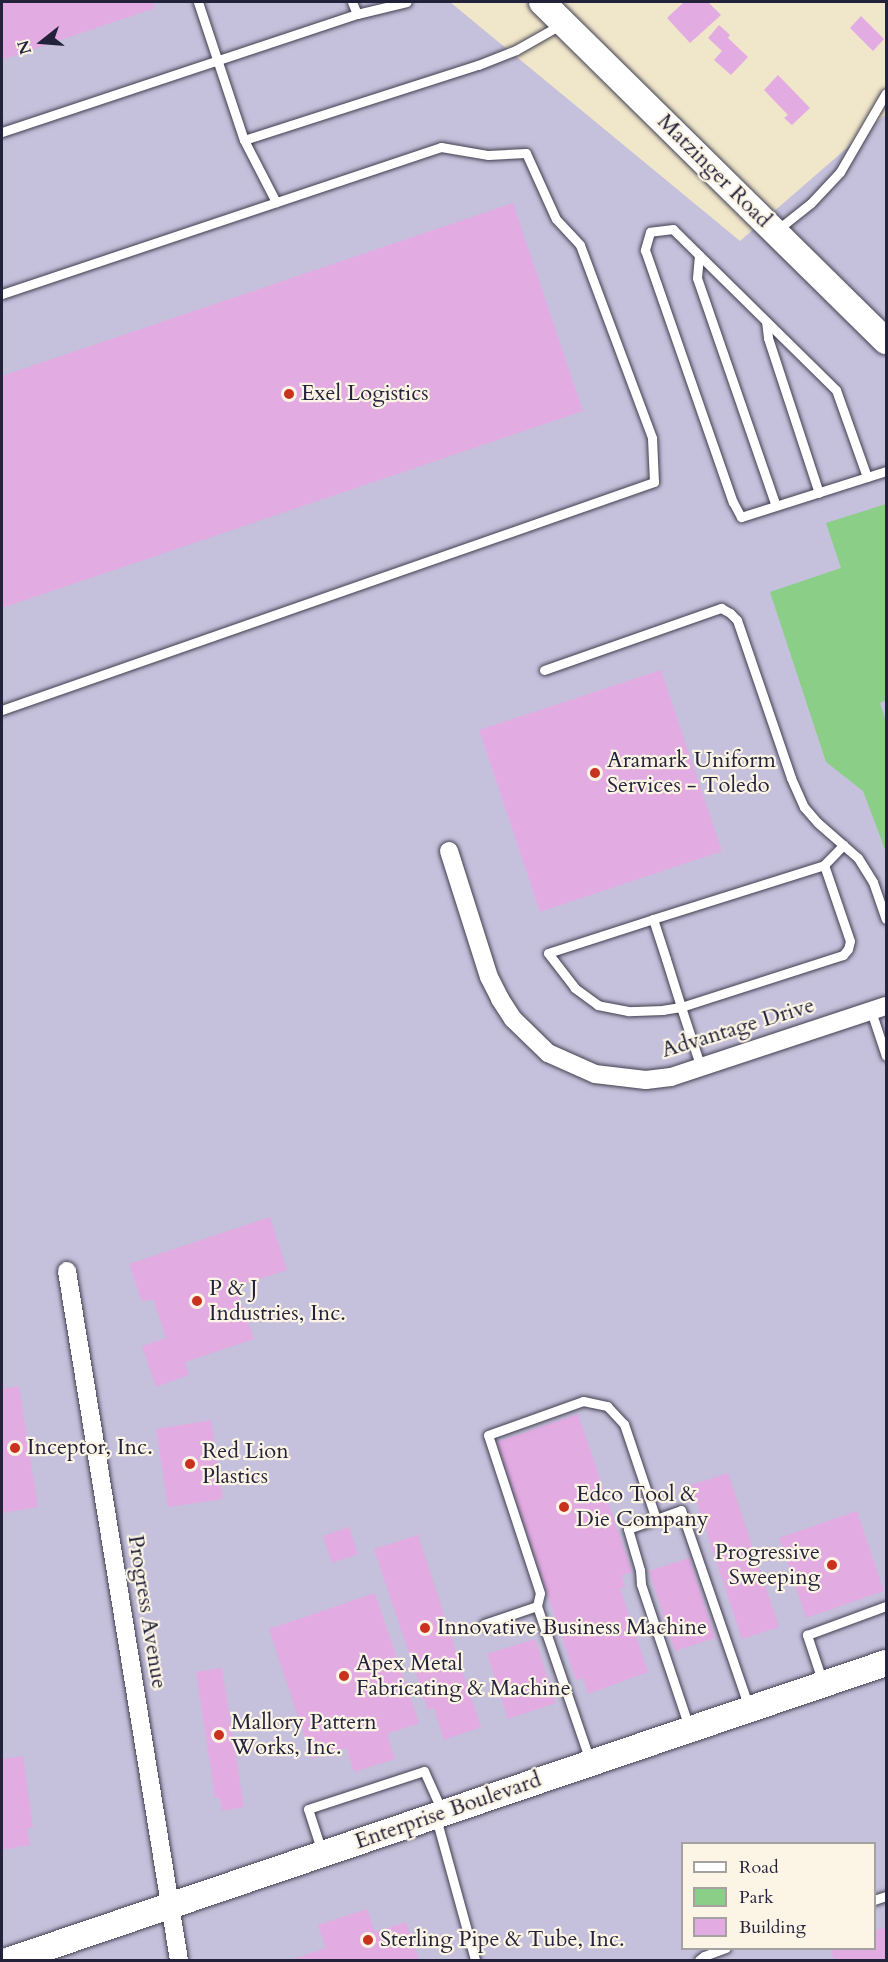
<!DOCTYPE html>
<html>
<head>
<meta charset="utf-8">
<style>
  body { margin:0 }
  #map { position:relative; width:888px; height:1962px; overflow:hidden; background:#f0e6c9; font-family:Cardo,serif }
  div>[style] { position:absolute }
  .industrial>* { inset:0; background:#c5c0db }
  .green>* { inset:0; background:#8bce87 }
  .building>* { inset:0; background:#e2ace2 }
  .roads { filter:drop-shadow(0 0 2px #413f50) drop-shadow(0 0 2px #413f50) }
  .lane>* { height:9px; margin:-4.5px; padding:0 4.5px; transform-origin:4.5px; border-radius:4.5px; background:#fff }
  .street>* { height:18px; margin:-9px; padding:0 9px; transform-origin:9px; border-radius:9px; background:#fff }
  .secondary>* { height:26px; margin:-13px; padding:0 13px; transform-origin:13px; border-radius:13px; background:#fff }
  .dots>* { width:16px; height:16px; translate:-50% -50%; box-sizing:border-box; border:3px solid #fcf5e5; border-radius:50% }
  span { translate:-50% -50%; white-space:nowrap; text-align:center; line-height:1.15; -webkit-text-stroke:4.5px #fcf5e5; paint-order:stroke }
  .street-label { font-size:22px; color:#22223b }
  .poi-label { font-size:22px; color:#22223b }
  .left { translate:0 -50%; text-align:left }
  .right { translate:-100% -50%; text-align:right }
  .frame { position:absolute; inset:0; border:3px solid #22223b; pointer-events:none }
  .legend { position:absolute; left:681px; top:1842px; width:195px; height:108px; box-sizing:border-box; background:#fcf5e5; border:2px solid #a5a1a1; margin:0; padding:8px 10px; list-style:none; font-size:18px; color:#22223b }
  .legend li { display:flex; align-items:center; gap:12px; height:30px }
  .legend b { width:30px; border:2px solid #a5a1a1 }
  .north { position:absolute; left:12px; top:12px; width:60px; height:60px; -webkit-text-stroke:4px #fcf5e5; paint-order:stroke; rotate:253deg; font-size:16px; font-weight:700; line-height:24px; text-align:center; color:#22223b }
  .north::after { content:''; display:block; margin:auto; width:21px; height:27px; background:#22223b; clip-path:polygon(50% 0,100% 100%,50% 72%,0 100%) }
</style>
</head>
<body>
<div id="map">
  <div class="industrial">
    <i style="clip-path:polygon(evenodd,2px 2px,450px 2px,740px 241px,886px 114px,886px 1960px,2px 1960px,2px 2px,682px 1844px,874px 1844px,874px 1948px,682px 1948px,682px 1844px)"></i>
  </div>
  <div class="green">
    <i style="clip-path:polygon(886px 504px,886px 700px,880px 703px,886px 721px,886px 852px,863px 791px,826px 762px,770px 592px,841px 568px,826px 523px)"></i>
  </div>
  <div class="building">
    <i style="clip-path:polygon(2px 2px,152px 2px,155px 8px,2px 60px)"></i>
    <i style="clip-path:polygon(684px 2px,708px 2px,721px 15px,690px 43px,667px 18px)"></i>
    <i style="clip-path:polygon(861px 16px,884px 39px,873px 51px,850px 28px)"></i>
    <i style="clip-path:polygon(719px 25px,730px 35px,728px 38px,748px 57px,731px 75px,714px 60px,722px 51px,708px 38px)"></i>
    <i style="clip-path:polygon(778px 75px,810px 108px,792px 125px,784px 118px,788px 115px,764px 90px)"></i>
    <i style="clip-path:polygon(513px 203px,583px 411px,2px 608px,2px 376px)"></i>
    <i style="clip-path:polygon(661px 670px,722px 851px,540px 912px,479px 730px)"></i>
    <i style="clip-path:polygon(270px 1217px,287px 1270px,236px 1287px,254px 1339px,185px 1362px,189px 1375px,156px 1387px,142px 1346px,166px 1338px,153px 1299px,142px 1302px,129px 1264px)"></i>
    <i style="clip-path:polygon(19px 1386px,38px 1507px,2px 1513px,2px 1389px)"></i>
    <i style="clip-path:polygon(578px 1414px,632px 1572px,622px 1575px,625px 1587px,620px 1588px,648px 1672px,588px 1694px,583px 1678px,576px 1680px,497px 1442px)"></i>
    <i style="clip-path:polygon(211px 1420px,223px 1499px,168px 1507px,156px 1429px)"></i>
    <i style="clip-path:polygon(728px 1473px,779px 1627px,742px 1639px,691px 1485px)"></i>
    <i style="clip-path:polygon(857px 1511px,884px 1591px,806px 1618px,779px 1538px)"></i>
    <i style="clip-path:polygon(349px 1527px,358px 1554px,332px 1563px,323px 1536px)"></i>
    <i style="clip-path:polygon(418px 1535px,481px 1727px,444px 1740px,434px 1708px,428px 1710px,374px 1549px)"></i>
    <i style="clip-path:polygon(689px 1558px,715px 1638px,675px 1651px,649px 1571px)"></i>
    <i style="clip-path:polygon(375px 1593px,419px 1723px,387px 1734px,395px 1759px,354px 1772px,346px 1748px,312px 1759px,269px 1629px)"></i>
    <i style="clip-path:polygon(535px 1639px,556px 1703px,508px 1719px,487px 1654px)"></i>
    <i style="clip-path:polygon(222px 1668px,244px 1807px,222px 1811px,220px 1798px,215px 1798px,196px 1672px)"></i>
    <i style="clip-path:polygon(23px 1756px,33px 1827px,27px 1828px,30px 1845px,2px 1850px,2px 1759px)"></i>
    <i style="clip-path:polygon(367px 1909px,375px 1932px,406px 1922px,419px 1960px,290px 1960px,326px 1948px,318px 1925px)"></i>
    <i style="clip-path:polygon(886px 1927px,886px 1960px,834px 1960px,830px 1948px,874px 1948px,874px 1931px)"></i>
  </div>
  <div class="roads">
    <div class="lane">
      <i style="left:198px;top:2px;width:145px;rotate:71.6deg"></i>
      <i style="left:244px;top:140px;width:70px;rotate:62.7deg"></i>
      <i style="left:352px;top:2px;width:13px;rotate:67deg"></i>
      <i style="left:2px;top:132px;width:374px;rotate:-18.4deg"></i>
      <i style="left:357px;top:14px;width:51px;rotate:-13.5deg"></i>
      <i style="left:244px;top:140px;width:246px;rotate:-17.8deg"></i>
      <i style="left:478px;top:65px;width:41px;rotate:-21.5deg"></i>
      <i style="left:516px;top:50px;width:53px;rotate:-29.5deg"></i>
      <i style="left:777px;top:230px;width:43px;rotate:-38.5deg"></i>
      <i style="left:811px;top:203px;width:42px;rotate:-46.9deg"></i>
      <i style="left:840px;top:172px;width:91px;rotate:-59.8deg"></i>
      <i style="left:699px;top:255px;width:23px;rotate:95deg"></i>
      <i style="left:697px;top:278px;width:241px;rotate:70.9deg"></i>
      <i style="left:2px;top:294px;width:463px;rotate:-18.5deg"></i>
      <i style="left:441px;top:147px;width:48px;rotate:9.7deg"></i>
      <i style="left:488px;top:155px;width:38px;rotate:-3deg"></i>
      <i style="left:526px;top:153px;width:72px;rotate:65.6deg"></i>
      <i style="left:556px;top:219px;width:35px;rotate:47deg"></i>
      <i style="left:580px;top:245px;width:206px;rotate:69.5deg"></i>
      <i style="left:652px;top:438px;width:44px;rotate:87.4deg"></i>
      <i style="left:654px;top:482px;width:691px;rotate:160.73deg"></i>
      <i style="left:766px;top:321px;width:17px;rotate:83deg"></i>
      <i style="left:768px;top:338px;width:163px;rotate:71.8deg"></i>
      <i style="left:867px;top:477px;width:92px;rotate:-109.6deg"></i>
      <i style="left:836px;top:390px;width:229px;rotate:-135.4deg"></i>
      <i style="left:673px;top:229px;width:23px;rotate:173deg"></i>
      <i style="left:650px;top:232px;width:19px;rotate:106deg"></i>
      <i style="left:645px;top:250px;width:267px;rotate:70.8deg"></i>
      <i style="left:733px;top:502px;width:17px;rotate:62deg"></i>
      <i style="left:741px;top:517px;width:152px;rotate:-17.6deg"></i>
      <i style="left:544px;top:670px;width:188px;rotate:-19.3deg"></i>
      <i style="left:721px;top:608px;width:10px;rotate:29deg"></i>
      <i style="left:730px;top:613px;width:10px;rotate:45deg"></i>
      <i style="left:737px;top:620px;width:167px;rotate:71.1deg"></i>
      <i style="left:791px;top:778px;width:32px;rotate:66deg"></i>
      <i style="left:804px;top:807px;width:21px;rotate:49deg"></i>
      <i style="left:818px;top:823px;width:53px;rotate:41.2deg"></i>
      <i style="left:858px;top:858px;width:28px;rotate:58deg"></i>
      <i style="left:873px;top:882px;width:39px;rotate:71deg"></i>
      <i style="left:824px;top:865px;width:28px;rotate:-46deg"></i>
      <i style="left:653px;top:919px;width:179px;rotate:-17.5deg"></i>
      <i style="left:824px;top:865px;width:80px;rotate:71.1deg"></i>
      <i style="left:850px;top:941px;width:8px;rotate:104deg"></i>
      <i style="left:848px;top:949px;width:8px;rotate:130deg"></i>
      <i style="left:843px;top:955px;width:170px;rotate:162.2deg"></i>
      <i style="left:681px;top:1007px;width:18px;rotate:171deg"></i>
      <i style="left:663px;top:1010px;width:35px;rotate:178deg"></i>
      <i style="left:628px;top:1011px;width:31px;rotate:-169deg"></i>
      <i style="left:598px;top:1005px;width:29px;rotate:-144deg"></i>
      <i style="left:575px;top:988px;width:44px;rotate:-127.6deg"></i>
      <i style="left:548px;top:953px;width:110px;rotate:-17.9deg"></i>
      <i style="left:653px;top:919px;width:42px;rotate:72deg"></i>
      <i style="left:666px;top:959px;width:50px;rotate:72.6deg"></i>
      <i style="left:681px;top:1007px;width:64px;rotate:71.8deg"></i>
      <i style="left:871px;top:1011px;width:47px;rotate:71.6deg"></i>
      <i style="left:537px;top:1606px;width:164px;rotate:71.1deg"></i>
      <i style="left:484px;top:1624px;width:56px;rotate:-18.8deg"></i>
      <i style="left:537px;top:1606px;width:13px;rotate:-77deg"></i>
      <i style="left:540px;top:1593px;width:166px;rotate:-108.2deg"></i>
      <i style="left:488px;top:1435px;width:101px;rotate:-19.7deg"></i>
      <i style="left:583px;top:1401px;width:25px;rotate:12deg"></i>
      <i style="left:607px;top:1406px;width:25px;rotate:47deg"></i>
      <i style="left:624px;top:1424px;width:100px;rotate:71.4deg"></i>
      <i style="left:823px;top:1683px;width:51px;rotate:-108.4deg"></i>
      <i style="left:807px;top:1635px;width:84px;rotate:-20.2deg"></i>
      <i style="left:689px;top:1727px;width:151px;rotate:-108.6deg"></i>
      <i style="left:641px;top:1584px;width:14px;rotate:-94deg"></i>
      <i style="left:640px;top:1570px;width:43px;rotate:-106.3deg"></i>
      <i style="left:628px;top:1529px;width:56px;rotate:-19.7deg"></i>
      <i style="left:681px;top:1510px;width:208px;rotate:71deg"></i>
      <i style="left:436px;top:1818px;width:147px;rotate:74.6deg"></i>
      <i style="left:322px;top:1852px;width:45px;rotate:-108deg"></i>
      <i style="left:308px;top:1809px;width:122px;rotate:-18.1deg"></i>
      <i style="left:424px;top:1771px;width:44px;rotate:65.8deg"></i>
      <i style="left:874px;top:1900px;width:13px;rotate:-18deg"></i>
      <i style="left:699px;top:1960px;width:6px;rotate:-39deg"></i>
      <i style="left:704px;top:1956px;width:23px;rotate:-20deg"></i>
    </div>
    <div class="street">
      <i style="left:449px;top:851px;width:132px;rotate:72.4deg"></i>
      <i style="left:489px;top:977px;width:25px;rotate:63deg"></i>
      <i style="left:500px;top:999px;width:24px;rotate:57deg"></i>
      <i style="left:513px;top:1019px;width:49px;rotate:44.2deg"></i>
      <i style="left:548px;top:1053px;width:51px;rotate:24.1deg"></i>
      <i style="left:595px;top:1074px;width:51px;rotate:6.7deg"></i>
      <i style="left:646px;top:1080px;width:25px;rotate:-7deg"></i>
      <i style="left:671px;top:1077px;width:226px;rotate:-18.3deg"></i>
      <i style="left:67px;top:1271px;width:698px;rotate:80.77deg"></i>
    </div>
    <div class="secondary">
      <i style="left:542px;top:2px;width:483px;rotate:44.6deg"></i>
      <i style="left:10px;top:1960px;width:925px;rotate:-18.73deg"></i>
    </div>
  </div>
  <div class="dots">
    <i style="left:289px;top:394px;background:#c8321e"></i>
    <i style="left:595px;top:773px;background:#c8321e"></i>
    <i style="left:197px;top:1301px;background:#c8321e"></i>
    <i style="left:15px;top:1448px;background:#c8321e"></i>
    <i style="left:190px;top:1464px;background:#c8321e"></i>
    <i style="left:564px;top:1507px;background:#c8321e"></i>
    <i style="left:832px;top:1565px;background:#c8321e"></i>
    <i style="left:425px;top:1628px;background:#c8321e"></i>
    <i style="left:344px;top:1676px;background:#c8321e"></i>
    <i style="left:219px;top:1735px;background:#c8321e"></i>
    <i style="left:368px;top:1940px;background:#c8321e"></i>
  </div>
  <div class="street-label">
    <span style="left:714px;top:171px;rotate:45deg">Matzinger Road</span>
    <span style="left:738px;top:1028px;rotate:-17deg">Advantage Drive</span>
    <span style="left:147px;top:1612px;rotate:81deg">Progress Avenue</span>
    <span style="left:448px;top:1811px;rotate:-19deg">Enterprise Boulevard</span>
  </div>
  <div class="poi-label">
    <span class="left" style="left:301px;top:394px">Exel Logistics</span>
    <span class="left" style="left:607px;top:773px">Aramark Uniform<br>Services - Toledo</span>
    <span class="left" style="left:209px;top:1301px">P &amp; J<br>Industries, Inc.</span>
    <span class="left" style="left:27px;top:1448px">Inceptor, Inc.</span>
    <span class="left" style="left:202px;top:1464px">Red Lion<br>Plastics</span>
    <span class="left" style="left:576px;top:1507px">Edco Tool &amp;<br>Die Company</span>
    <span class="right" style="left:820px;top:1565px">Progressive<br>Sweeping</span>
    <span class="left" style="left:437px;top:1628px">Innovative Business Machine</span>
    <span class="left" style="left:356px;top:1676px">Apex Metal<br>Fabricating &amp; Machine</span>
    <span class="left" style="left:231px;top:1735px">Mallory Pattern<br>Works, Inc.</span>
    <span class="left" style="left:380px;top:1940px">Sterling Pipe &amp; Tube, Inc.</span>
  </div>
  <div class="frame"></div>
  <ul class="legend">
  <li><b style="height:8px;background:#fff"></b>Road</li>
  <li><b style="height:16px;background:#8bce87"></b>Park</li>
  <li><b style="height:16px;background:#e2ace2"></b>Building</li>
  </ul>
  <div class="north">N</div>
</div>
</body>
</html>
